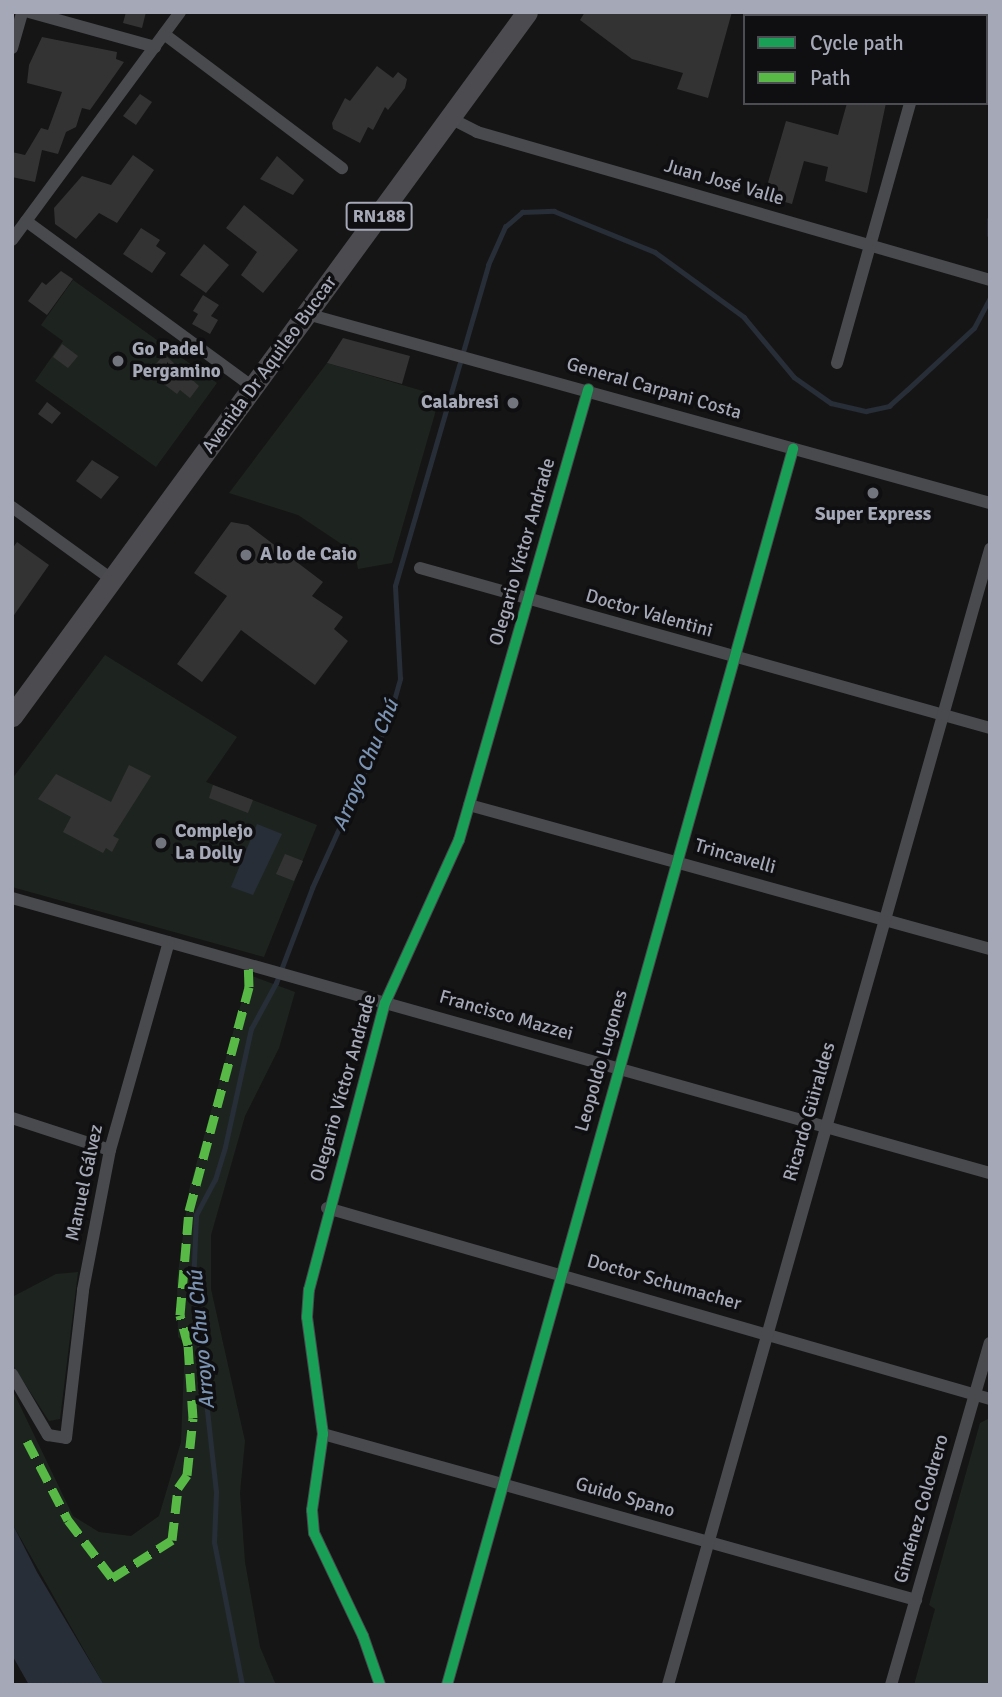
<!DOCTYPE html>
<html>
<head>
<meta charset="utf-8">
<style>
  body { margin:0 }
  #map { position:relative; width:1002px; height:1697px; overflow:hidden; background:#151515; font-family:Signika,sans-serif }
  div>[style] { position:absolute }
  .green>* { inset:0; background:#1d241f }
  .water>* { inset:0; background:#282e37 }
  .stream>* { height:4.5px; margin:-2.25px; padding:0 2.25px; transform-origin:2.25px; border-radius:2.25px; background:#282e37 }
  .building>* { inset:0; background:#333334 }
  .minor>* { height:12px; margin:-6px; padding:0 6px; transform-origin:6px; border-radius:6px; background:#494a4e }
  .trunk>* { height:21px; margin:-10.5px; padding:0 10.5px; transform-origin:10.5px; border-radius:10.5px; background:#4c4c50 }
  .quiet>* { height:9px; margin-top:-4.5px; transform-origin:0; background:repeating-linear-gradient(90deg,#58b947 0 18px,transparent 0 27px) }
  .cycleway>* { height:10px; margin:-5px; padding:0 5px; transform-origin:5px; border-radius:5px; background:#1a9f57 }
  .dots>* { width:19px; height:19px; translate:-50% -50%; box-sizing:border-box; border:4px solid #0f0f11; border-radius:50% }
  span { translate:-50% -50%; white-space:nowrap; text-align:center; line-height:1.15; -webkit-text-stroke:7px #0f0f11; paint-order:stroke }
  .shield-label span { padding:2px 5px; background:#0f0f11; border:2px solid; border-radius:5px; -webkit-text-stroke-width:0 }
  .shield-label { font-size:18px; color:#a5a9b7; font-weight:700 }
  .street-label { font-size:19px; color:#a5a9b7 }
  .poi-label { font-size:19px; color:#a5a9b7; font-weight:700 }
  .left { translate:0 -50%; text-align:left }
  .right { translate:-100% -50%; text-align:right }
  .water-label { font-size:21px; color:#7b93b3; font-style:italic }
  .frame { position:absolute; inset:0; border:14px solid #a5a9b7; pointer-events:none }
  .legend { position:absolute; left:743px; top:14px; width:245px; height:91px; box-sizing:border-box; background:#0f0f11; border:2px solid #4b4d53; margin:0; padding:9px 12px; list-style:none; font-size:21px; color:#a5a9b7 }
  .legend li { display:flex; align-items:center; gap:14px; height:35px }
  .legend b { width:35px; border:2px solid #4b4d53 }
</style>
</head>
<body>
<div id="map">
  <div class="green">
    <i style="clip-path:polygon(73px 280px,217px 383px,156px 467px,35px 381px,63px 341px,41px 325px)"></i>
    <i style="clip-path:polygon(327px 363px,440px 396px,392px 563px,358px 569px,355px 553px,298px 515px,229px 493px)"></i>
    <i style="clip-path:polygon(105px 655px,237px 737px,206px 782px,317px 825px,264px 957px,12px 887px,12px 779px)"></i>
    <i style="clip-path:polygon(249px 975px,295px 992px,279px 1048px,245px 1116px,211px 1235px,211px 1289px,245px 1441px,240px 1493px,245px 1562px,260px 1647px,276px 1685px,104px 1685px,12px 1523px,12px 1389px,73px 1516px,99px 1532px,131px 1536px,159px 1516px,181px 1442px,185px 1343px,178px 1337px,177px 1280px,189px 1190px)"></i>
    <i style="clip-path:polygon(78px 1272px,60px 1419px,49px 1421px,12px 1364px,12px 1297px,56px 1274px)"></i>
    <i style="clip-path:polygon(990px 1418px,990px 1685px,914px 1685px,935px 1609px,929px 1605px,980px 1423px)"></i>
  </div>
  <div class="water">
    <i style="clip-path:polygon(257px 824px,282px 834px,253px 895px,231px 887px)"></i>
    <i style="clip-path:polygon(12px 1523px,37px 1572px,104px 1685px,29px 1685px,12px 1655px)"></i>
  </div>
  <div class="stream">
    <i style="left:990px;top:219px;width:16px;rotate:90deg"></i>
    <i style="left:242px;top:1685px;width:146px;rotate:-101.1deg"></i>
    <i style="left:214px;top:1542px;width:50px;rotate:-87.7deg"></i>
    <i style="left:216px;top:1492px;width:208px;rotate:-96.3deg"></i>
    <i style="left:193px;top:1285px;width:70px;rotate:-87.5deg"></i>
    <i style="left:196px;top:1215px;width:40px;rotate:-62deg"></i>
    <i style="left:215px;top:1180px;width:34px;rotate:-73deg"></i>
    <i style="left:225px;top:1147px;width:121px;rotate:-77.6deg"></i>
    <i style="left:251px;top:1029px;width:52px;rotate:-61.5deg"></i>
    <i style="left:276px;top:983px;width:102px;rotate:-69.2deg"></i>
    <i style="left:312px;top:888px;width:187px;rotate:-65.6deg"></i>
    <i style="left:389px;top:718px;width:41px;rotate:-74.2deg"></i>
    <i style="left:400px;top:679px;width:93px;rotate:-93.1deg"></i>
    <i style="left:395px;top:586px;width:334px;rotate:-73.8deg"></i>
    <i style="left:488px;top:265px;width:42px;rotate:-65.9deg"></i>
    <i style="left:505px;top:227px;width:23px;rotate:-41deg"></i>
    <i style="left:522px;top:212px;width:32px;rotate:-2deg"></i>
    <i style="left:554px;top:211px;width:109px;rotate:22.1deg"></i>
    <i style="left:655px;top:252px;width:110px;rotate:36.1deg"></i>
    <i style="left:744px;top:317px;width:78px;rotate:50.2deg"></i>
    <i style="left:794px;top:377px;width:45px;rotate:35.1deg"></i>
    <i style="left:831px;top:403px;width:36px;rotate:13deg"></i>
    <i style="left:866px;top:411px;width:24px;rotate:-12deg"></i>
    <i style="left:889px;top:406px;width:24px;rotate:-42deg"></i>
    <i style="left:907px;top:390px;width:91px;rotate:-42.8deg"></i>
    <i style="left:974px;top:328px;width:34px;rotate:-62deg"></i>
  </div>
  <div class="building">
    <i style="clip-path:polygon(126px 12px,146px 12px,142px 28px,123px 23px)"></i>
    <i style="clip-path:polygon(585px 12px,732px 12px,708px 98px,677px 89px,683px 73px,632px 59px,580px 20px)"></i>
    <i style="clip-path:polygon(42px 37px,117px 52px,116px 59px,124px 62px,90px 110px,82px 108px,76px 127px,66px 132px,58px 154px,42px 150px,35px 182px,12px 177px,12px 152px,25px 155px,41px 128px,48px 130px,62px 92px,27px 83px,29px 65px)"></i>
    <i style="clip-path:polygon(377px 66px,393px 78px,398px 72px,407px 79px,405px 88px,388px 110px,385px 107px,373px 130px,368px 127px,360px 143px,333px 129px,332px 123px,345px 98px,350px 101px)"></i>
    <i style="clip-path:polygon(140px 94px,152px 102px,136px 125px,123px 116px)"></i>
    <i style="clip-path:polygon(847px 103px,886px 103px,867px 193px,825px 181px,828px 167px,804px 161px,792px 204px,764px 196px,786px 121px,838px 135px)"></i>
    <i style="clip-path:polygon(133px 155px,154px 170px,117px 223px,99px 213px,76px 239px,55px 224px,54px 208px,82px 176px,111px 185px)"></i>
    <i style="clip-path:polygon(277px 156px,304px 180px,293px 195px,260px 179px)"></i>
    <i style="clip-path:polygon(244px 205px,298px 250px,263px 293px,241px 275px,257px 252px,226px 228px)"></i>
    <i style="clip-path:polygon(141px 228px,160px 240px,156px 246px,166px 253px,152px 273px,123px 254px)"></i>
    <i style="clip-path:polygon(204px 244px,229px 265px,206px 293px,180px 275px)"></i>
    <i style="clip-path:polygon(61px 271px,73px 279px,47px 315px,28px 301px,42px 282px,46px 285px)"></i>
    <i style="clip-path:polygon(203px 295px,219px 305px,211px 316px,218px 320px,210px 334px,192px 324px,198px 314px,193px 311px)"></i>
    <i style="clip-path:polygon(343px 338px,410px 356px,402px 384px,327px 363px)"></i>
    <i style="clip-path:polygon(62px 344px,78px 356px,68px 368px,53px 357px)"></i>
    <i style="clip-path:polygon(164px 354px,199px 386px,190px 398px,180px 390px,177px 394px,149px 373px)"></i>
    <i style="clip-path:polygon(47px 402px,61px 413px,52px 424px,38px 414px)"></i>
    <i style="clip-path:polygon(92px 460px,119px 477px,101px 499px,76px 481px)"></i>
    <i style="clip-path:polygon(231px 522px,248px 525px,323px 582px,312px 596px,343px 617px,334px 629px,348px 641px,315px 685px,241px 630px,202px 682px,177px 664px,227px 596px,194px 573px)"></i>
    <i style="clip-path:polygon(17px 542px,49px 565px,12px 618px,12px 549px)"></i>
    <i style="clip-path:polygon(129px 765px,151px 776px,113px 836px,119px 839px,112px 852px,106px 848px,103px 853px,63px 832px,71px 817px,38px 799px,56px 774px,111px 802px)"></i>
    <i style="clip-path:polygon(213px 785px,253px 800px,248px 813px,209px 798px)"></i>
    <i style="clip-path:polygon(285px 854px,303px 861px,294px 881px,276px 874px)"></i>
  </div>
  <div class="minor">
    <i style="left:29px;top:12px;width:131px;rotate:15.5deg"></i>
    <i style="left:843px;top:12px;width:13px;rotate:18deg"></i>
    <i style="left:164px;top:34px;width:223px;rotate:37deg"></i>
    <i style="left:12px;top:48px;width:37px;rotate:-74deg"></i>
    <i style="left:986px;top:53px;width:4px;rotate:14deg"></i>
    <i style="left:450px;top:118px;width:30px;rotate:27deg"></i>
    <i style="left:477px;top:132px;width:534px;rotate:16.09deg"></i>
    <i style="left:26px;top:221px;width:283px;rotate:36.2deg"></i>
    <i style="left:12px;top:240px;width:283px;rotate:-53.6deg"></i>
    <i style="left:307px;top:314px;width:709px;rotate:15.47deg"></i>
    <i style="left:837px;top:363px;width:270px;rotate:-74.3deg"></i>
    <i style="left:12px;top:507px;width:122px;rotate:36deg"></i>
    <i style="left:420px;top:568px;width:592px;rotate:15.68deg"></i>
    <i style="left:469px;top:805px;width:541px;rotate:15.45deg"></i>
    <i style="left:12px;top:898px;width:1016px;rotate:15.71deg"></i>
    <i style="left:12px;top:1118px;width:103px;rotate:18.1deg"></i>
    <i style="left:327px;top:1208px;width:690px;rotate:16.07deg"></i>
    <i style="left:12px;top:1374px;width:71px;rotate:59.5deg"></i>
    <i style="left:48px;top:1435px;width:18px;rotate:9deg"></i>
    <i style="left:66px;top:1438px;width:149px;rotate:-83.4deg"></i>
    <i style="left:83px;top:1290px;width:143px;rotate:-79.1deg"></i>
    <i style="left:110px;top:1150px;width:216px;rotate:-74.2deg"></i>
    <i style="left:323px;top:1434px;width:616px;rotate:15.64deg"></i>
    <i style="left:380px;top:1685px;width:52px;rotate:-109.1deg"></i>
    <i style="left:363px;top:1636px;width:114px;rotate:-115.4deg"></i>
    <i style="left:314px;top:1533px;width:23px;rotate:-95deg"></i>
    <i style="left:312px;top:1510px;width:77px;rotate:-81.8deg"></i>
    <i style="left:323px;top:1434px;width:118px;rotate:-97.8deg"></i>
    <i style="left:307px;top:1317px;width:27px;rotate:-86deg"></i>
    <i style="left:309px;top:1290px;width:297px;rotate:-75.2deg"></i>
    <i style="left:385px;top:1003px;width:179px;rotate:-65.6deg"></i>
    <i style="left:459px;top:840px;width:469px;rotate:-74deg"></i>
    <i style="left:447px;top:1685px;width:1284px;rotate:-74.36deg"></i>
    <i style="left:668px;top:1685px;width:1181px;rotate:-74.17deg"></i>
    <i style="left:891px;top:1685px;width:356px;rotate:-73.9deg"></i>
  </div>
  <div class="trunk">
    <i style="left:12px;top:716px;width:872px;rotate:-53.81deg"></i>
  </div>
  <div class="quiet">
    <i style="left:27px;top:1441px;width:89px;rotate:62.6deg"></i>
    <i style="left:68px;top:1520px;width:73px;rotate:52.8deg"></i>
    <i style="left:112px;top:1578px;width:71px;rotate:-32.3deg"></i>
    <i style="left:172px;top:1540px;width:52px;rotate:-83.4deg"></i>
    <i style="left:178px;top:1488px;width:16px;rotate:-55deg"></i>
    <i style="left:187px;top:1475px;width:57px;rotate:-84deg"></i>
    <i style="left:193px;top:1418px;width:73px;rotate:-93.9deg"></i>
    <i style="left:188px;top:1345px;width:31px;rotate:-105deg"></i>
    <i style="left:180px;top:1315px;width:104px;rotate:-85.1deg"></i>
    <i style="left:189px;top:1211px;width:232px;rotate:-75deg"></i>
    <i style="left:249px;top:987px;width:23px;rotate:-92deg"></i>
  </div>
  <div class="cycleway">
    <i style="left:380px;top:1685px;width:52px;rotate:-109.1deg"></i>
    <i style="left:363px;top:1636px;width:114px;rotate:-115.4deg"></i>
    <i style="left:314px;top:1533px;width:23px;rotate:-95deg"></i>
    <i style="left:312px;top:1510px;width:77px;rotate:-81.8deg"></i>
    <i style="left:323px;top:1434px;width:118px;rotate:-97.8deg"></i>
    <i style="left:307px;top:1317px;width:27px;rotate:-86deg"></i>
    <i style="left:309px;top:1290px;width:297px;rotate:-75.2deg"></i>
    <i style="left:385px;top:1003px;width:179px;rotate:-65.6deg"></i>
    <i style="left:459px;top:840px;width:469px;rotate:-74deg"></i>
    <i style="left:447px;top:1685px;width:1284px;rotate:-74.36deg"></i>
  </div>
  <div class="dots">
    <i style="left:118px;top:361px;background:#73757e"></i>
    <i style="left:513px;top:403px;background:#73757e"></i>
    <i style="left:873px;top:493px;background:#73757e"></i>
    <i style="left:246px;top:555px;background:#73757e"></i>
    <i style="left:161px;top:843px;background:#73757e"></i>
  </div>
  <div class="shield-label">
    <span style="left:379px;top:216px">RN188</span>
  </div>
  <div class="street-label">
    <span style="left:724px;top:183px;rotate:16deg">Juan José Valle</span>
    <span style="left:270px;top:365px;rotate:-54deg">Avenida Dr Aquileo Buccar</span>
    <span style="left:654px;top:389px;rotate:16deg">General Carpani Costa</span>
    <span style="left:523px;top:552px;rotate:-74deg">Olegario Víctor Andrade</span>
    <span style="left:649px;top:614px;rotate:16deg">Doctor Valentini</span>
    <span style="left:735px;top:857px;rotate:16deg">Trincavelli</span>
    <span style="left:506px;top:1016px;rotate:16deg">Francisco Mazzei</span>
    <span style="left:602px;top:1061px;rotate:-74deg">Leopoldo Lugones</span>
    <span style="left:344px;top:1088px;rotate:-74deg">Olegario Víctor Andrade</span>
    <span style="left:810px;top:1112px;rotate:-74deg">Ricardo Güiraldes</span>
    <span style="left:85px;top:1183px;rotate:-78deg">Manuel Gálvez</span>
    <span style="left:664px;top:1283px;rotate:16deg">Doctor Schumacher</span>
    <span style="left:625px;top:1498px;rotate:16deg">Guido Spano</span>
    <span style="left:922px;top:1509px;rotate:-74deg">Giménez Colodrero</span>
  </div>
  <div class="poi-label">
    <span class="left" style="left:132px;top:361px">Go Padel<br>Pergamino</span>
    <span class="right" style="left:499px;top:403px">Calabresi</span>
    <span style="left:873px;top:515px">Super Express</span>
    <span class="left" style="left:260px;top:555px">A lo de Caio</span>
    <span class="left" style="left:175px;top:843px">Complejo<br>La Dolly</span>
  </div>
  <div class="water-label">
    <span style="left:365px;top:765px;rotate:-67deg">Arroyo Chu Chú</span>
    <span style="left:201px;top:1340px;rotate:-95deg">Arroyo Chu Chú</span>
  </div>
  <div class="frame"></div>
  <ul class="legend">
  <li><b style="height:9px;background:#1a9f57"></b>Cycle path</li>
  <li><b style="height:9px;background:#58b947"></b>Path</li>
  </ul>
</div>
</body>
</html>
